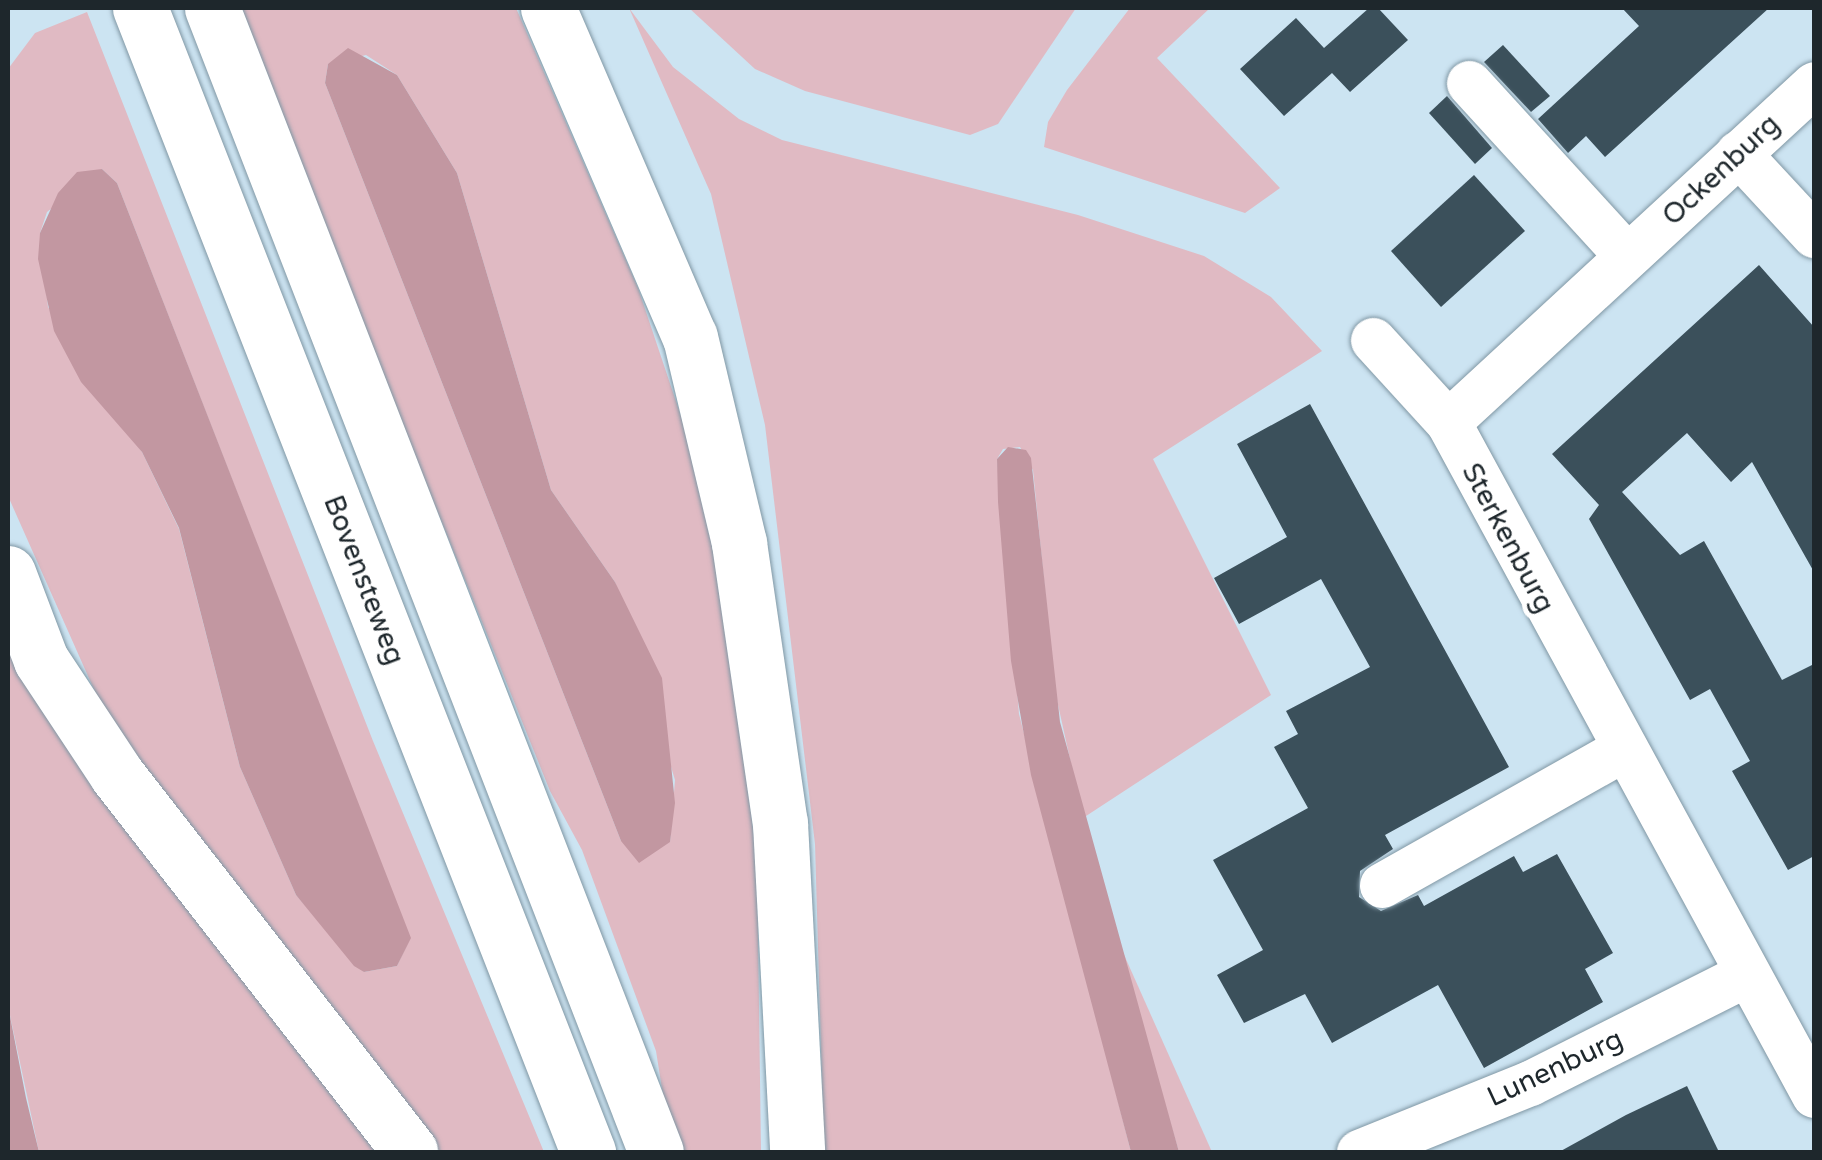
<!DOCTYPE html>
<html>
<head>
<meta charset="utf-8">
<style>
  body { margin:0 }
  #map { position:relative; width:1822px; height:1160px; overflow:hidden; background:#cce4f2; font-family:"Varela Round",sans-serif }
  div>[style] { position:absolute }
  .green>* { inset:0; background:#e0bac3 }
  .water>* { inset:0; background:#c297a1 }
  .building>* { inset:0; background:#3b505b }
  .roads { filter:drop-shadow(0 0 2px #8097a4) drop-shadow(0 0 2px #8097a4) }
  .street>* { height:45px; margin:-22.5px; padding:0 22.5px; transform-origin:22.5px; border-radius:22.5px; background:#fff }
  .secondary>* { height:55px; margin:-27.5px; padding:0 27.5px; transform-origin:27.5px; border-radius:27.5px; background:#fff }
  span { translate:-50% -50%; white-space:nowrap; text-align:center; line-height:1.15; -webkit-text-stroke:10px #fff; paint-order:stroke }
  .street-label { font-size:28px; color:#1e272c }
  .frame { position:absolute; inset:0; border:10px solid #1e272c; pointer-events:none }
</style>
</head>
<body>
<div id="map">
  <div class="green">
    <i style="clip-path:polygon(evenodd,242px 8px,516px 8px,638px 288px,692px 449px,716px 551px,757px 858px,761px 1152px,672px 1152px,656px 1051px,582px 850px,550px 791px,325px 232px,242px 8px,366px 55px,397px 75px,457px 173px,551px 490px,615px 582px,675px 780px,670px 842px,621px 841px,325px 83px,328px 64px,366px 55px)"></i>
    <i style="clip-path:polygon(629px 8px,673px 67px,739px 119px,782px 140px,1078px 215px,1204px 256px,1271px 297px,1322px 351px,1153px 459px,1271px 695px,1083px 818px,1055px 691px,1033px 470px,1020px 447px,1003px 449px,997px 459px,1019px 714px,1131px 1152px,824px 1152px,815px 844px,765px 425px,711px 194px)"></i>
    <i style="clip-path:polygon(689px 8px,1076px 8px,998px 124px,970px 135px,805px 91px,755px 69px)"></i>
    <i style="clip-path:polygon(1130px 8px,1210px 8px,1157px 58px,1280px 188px,1245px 213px,1044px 147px,1048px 122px,1067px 90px)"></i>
    <i style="clip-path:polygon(evenodd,87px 12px,373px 741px,544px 1152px,435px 1152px,178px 827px,100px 703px,8px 496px,8px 69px,35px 33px,87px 12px,102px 169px,117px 183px,410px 938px,397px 966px,364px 972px,296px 895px,240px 767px,179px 529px,142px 452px,48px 307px,40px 233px,47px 212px,102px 169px)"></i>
    <i style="clip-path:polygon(8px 579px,392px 1152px,39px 1152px,8px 1006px)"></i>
    <i style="clip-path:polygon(1113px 930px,1212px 1152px,1179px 1152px)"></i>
  </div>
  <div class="water">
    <i style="clip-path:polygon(348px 48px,397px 75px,457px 173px,551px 490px,615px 582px,662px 678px,675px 803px,670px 842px,639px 863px,621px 841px,325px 83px,328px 64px)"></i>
    <i style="clip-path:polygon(102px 169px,117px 183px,411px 938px,397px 966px,364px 972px,354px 966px,296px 895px,240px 767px,179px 528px,142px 452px,81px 382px,54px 331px,38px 259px,40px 233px,58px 193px,77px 172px)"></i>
    <i style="clip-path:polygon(1008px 447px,1026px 450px,1031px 458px,1060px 722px,1179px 1152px,1131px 1152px,1031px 775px,1011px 661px,998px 502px,997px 459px)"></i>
    <i style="clip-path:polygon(8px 1006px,26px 1098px,39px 1152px,8px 1152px)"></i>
  </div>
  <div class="building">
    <i style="clip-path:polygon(1369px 8px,1378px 8px,1408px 40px,1350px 92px,1332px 73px,1284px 116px,1240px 69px,1296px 18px,1324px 48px)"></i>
    <i style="clip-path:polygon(1622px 8px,1769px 8px,1605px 157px,1586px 136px,1568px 153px,1538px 119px,1639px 26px)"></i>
    <i style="clip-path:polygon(1503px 45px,1550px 96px,1531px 112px,1484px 62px)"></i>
    <i style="clip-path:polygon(1447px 96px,1492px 148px,1475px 164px,1429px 113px)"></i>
    <i style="clip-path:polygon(1474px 175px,1525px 231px,1441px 307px,1391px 251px)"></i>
    <i style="clip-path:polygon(1759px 265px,1814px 327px,1814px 572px,1752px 462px,1731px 482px,1687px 433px,1622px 492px,1680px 555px,1704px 541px,1782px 680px,1814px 664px,1814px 856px,1788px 870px,1732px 771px,1750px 761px,1710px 689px,1690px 700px,1589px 519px,1599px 505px,1552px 454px)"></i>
    <i style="clip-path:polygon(1310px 404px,1509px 767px,1385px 835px,1393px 849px,1360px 871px,1359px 897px,1381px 911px,1418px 895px,1424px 906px,1514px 856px,1523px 872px,1557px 854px,1613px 953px,1585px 969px,1603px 1002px,1484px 1068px,1438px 985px,1332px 1043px,1305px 994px,1244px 1023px,1217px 975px,1263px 950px,1213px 860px,1308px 808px,1274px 747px,1298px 734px,1286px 711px,1370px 667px,1321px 579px,1239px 624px,1214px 578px,1287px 537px,1237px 444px)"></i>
    <i style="clip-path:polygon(1687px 1086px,1719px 1152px,1559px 1152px,1626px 1115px)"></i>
  </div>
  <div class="roads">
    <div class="street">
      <i style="left:1469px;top:83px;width:234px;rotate:47.6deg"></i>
      <i style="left:1738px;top:153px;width:112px;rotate:47.2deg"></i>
      <i style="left:1373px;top:340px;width:111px;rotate:47.6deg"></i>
      <i style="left:1448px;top:422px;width:766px;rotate:61.46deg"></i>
      <i style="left:1448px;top:422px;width:498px;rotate:-42.7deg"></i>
      <i style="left:1382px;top:885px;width:277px;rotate:-29.4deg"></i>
      <i style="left:1359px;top:1152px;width:184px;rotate:-22deg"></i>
      <i style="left:1530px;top:1083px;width:243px;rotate:-26.7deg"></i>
    </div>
    <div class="secondary">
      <i style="left:140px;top:8px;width:1229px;rotate:68.61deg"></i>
      <i style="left:212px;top:8px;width:1227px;rotate:68.79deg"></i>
      <i style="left:548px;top:8px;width:358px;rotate:66.7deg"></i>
      <i style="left:690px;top:337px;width:212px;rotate:76.6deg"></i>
      <i style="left:739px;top:543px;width:283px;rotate:81.7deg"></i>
      <i style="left:780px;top:823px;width:329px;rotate:87deg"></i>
      <i style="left:8px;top:573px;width:93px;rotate:69.2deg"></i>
      <i style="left:41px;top:660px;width:138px;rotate:56.5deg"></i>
      <i style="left:117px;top:775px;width:477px;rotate:52.1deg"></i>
    </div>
  </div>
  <div class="street-label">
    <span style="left:1721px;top:170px;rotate:-43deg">Ockenburg</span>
    <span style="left:1508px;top:538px;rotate:62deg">Sterkenburg</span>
    <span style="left:364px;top:580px;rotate:69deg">Bovensteweg</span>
    <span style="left:1555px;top:1068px;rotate:-25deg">Lunenburg</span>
  </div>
  <div class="frame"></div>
</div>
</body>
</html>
